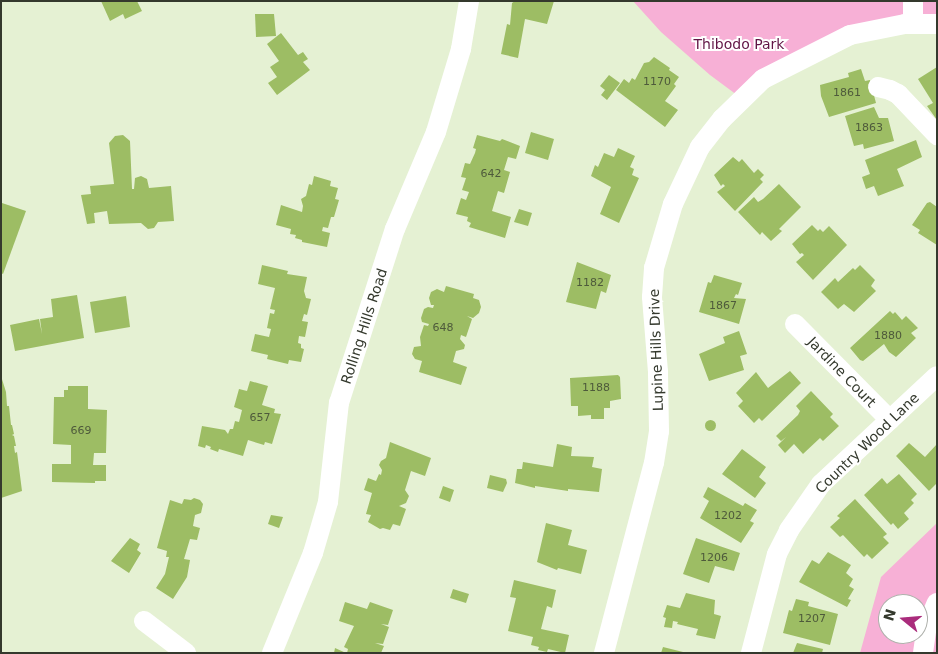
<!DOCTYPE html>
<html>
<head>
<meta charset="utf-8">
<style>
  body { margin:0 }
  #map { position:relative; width:938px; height:654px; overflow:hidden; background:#e5f1d3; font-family:"DejaVu Sans",sans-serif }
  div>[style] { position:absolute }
  .green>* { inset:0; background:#f7b0d6 }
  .building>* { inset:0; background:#9dbd64 }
  .round { border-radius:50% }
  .minor>* { height:20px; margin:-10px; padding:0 10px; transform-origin:10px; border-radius:10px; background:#fff }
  span { translate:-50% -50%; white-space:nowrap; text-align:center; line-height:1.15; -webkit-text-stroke:4px #fff; paint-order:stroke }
  .number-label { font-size:11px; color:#4e5a3b }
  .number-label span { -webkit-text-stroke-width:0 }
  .park-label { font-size:14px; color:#611445 }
  .street-label { font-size:14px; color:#34392d }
  .frame { position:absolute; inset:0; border:2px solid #34392d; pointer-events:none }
  .north { position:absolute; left:878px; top:594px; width:50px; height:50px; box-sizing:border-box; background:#fff; border:1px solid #aeb0ab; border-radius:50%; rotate:287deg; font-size:14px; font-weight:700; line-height:20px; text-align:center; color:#34392d }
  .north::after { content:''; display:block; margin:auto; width:18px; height:22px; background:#aa2c7c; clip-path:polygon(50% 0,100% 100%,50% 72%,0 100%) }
</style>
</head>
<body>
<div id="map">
  <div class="green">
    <i style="clip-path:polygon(633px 1px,937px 1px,937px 22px,868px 30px,741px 98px,710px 75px,661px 32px)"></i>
    <i style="clip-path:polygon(evenodd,937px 523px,937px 653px,860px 653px,881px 577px,937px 523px,888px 604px,918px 604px,918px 634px,888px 634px,888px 604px)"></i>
  </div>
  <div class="building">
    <i style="clip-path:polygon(101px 1px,137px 1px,142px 11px,125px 19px,123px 14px,110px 21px)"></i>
    <i style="clip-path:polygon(515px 1px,554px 1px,547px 24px,525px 19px,518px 58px,501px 54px,507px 24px,510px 25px,512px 3px)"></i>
    <i style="clip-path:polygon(255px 14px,274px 14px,276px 36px,256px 37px)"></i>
    <i style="clip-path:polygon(281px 33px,298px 55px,303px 52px,308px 59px,303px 62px,310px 70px,277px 95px,268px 83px,277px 77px,270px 67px,279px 61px,267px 44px)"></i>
    <i style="clip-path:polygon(654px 57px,670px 68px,669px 70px,679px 77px,674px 84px,676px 86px,665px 101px,678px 110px,665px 127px,616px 90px,624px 79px,629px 83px,632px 78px,635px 80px,644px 63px,649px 62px)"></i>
    <i style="clip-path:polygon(937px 67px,937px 120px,927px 106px,933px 103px,918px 79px)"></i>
    <i style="clip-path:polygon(861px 69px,865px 81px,870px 80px,876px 103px,829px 117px,821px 96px,820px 85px,849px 77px,848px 73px)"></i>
    <i style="clip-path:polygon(609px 75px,620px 83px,607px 100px,601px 95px,605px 90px,600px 86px)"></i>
    <i style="clip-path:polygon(874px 107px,879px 118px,888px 118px,894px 141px,864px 149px,863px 144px,854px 146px,845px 116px)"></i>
    <i style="clip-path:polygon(531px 132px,554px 139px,548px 160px,525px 153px)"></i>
    <i style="clip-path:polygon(123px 135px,130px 141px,132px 189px,134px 189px,135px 178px,141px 176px,147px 179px,149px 188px,171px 186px,174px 221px,158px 222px,154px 228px,148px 229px,141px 223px,109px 224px,107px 211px,94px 213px,95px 223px,87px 224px,81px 195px,91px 194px,90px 186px,114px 184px,109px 143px,115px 136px)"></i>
    <i style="clip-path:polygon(477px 135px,500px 141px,502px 139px,520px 146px,516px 159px,508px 157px,504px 170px,510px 172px,504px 193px,498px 191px,492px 211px,511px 217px,505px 238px,469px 227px,471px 223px,467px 221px,468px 217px,456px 214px,461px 198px,466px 200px,469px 192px,462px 190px,466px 178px,461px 177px,465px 163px,470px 164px,475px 153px,476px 149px,473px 148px)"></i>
    <i style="clip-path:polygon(916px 140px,922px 157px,897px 169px,904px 186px,878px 196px,874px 186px,866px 189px,862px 177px,870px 174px,865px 160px)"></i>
    <i style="clip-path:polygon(618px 148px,635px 156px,630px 167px,634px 169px,632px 175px,639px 178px,619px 223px,600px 214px,611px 187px,591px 176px,595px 165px,598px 167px,604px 153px,614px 157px)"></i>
    <i style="clip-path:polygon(733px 157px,739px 162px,742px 159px,754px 173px,758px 169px,764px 175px,760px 179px,763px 182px,735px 211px,717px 192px,725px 186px,723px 184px,721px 186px,714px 175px)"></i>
    <i style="clip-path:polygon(314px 176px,331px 181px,330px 186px,338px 188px,335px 199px,339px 200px,334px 217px,331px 217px,328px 228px,323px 227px,322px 231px,330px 233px,327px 247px,302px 242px,302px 240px,295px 238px,296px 235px,290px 234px,291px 229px,276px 225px,281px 205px,302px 212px,303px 206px,301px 199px,306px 196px,309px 184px,312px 185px)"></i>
    <i style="clip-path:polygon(779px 184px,801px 207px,779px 229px,782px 231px,771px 241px,762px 232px,760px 235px,738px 212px,754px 197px,758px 202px,763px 199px)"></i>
    <i style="clip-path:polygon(930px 202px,937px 207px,937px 245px,918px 233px,920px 230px,912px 225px,927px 203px)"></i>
    <i style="clip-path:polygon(2px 203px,26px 211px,3px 274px,1px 273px)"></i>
    <i style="clip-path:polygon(519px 209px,532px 213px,528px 226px,514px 222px)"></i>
    <i style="clip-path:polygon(812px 225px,818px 231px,820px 229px,823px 232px,829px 226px,847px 245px,813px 280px,796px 262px,804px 255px,802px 253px,800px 254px,792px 244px)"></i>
    <i style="clip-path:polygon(577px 262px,611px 275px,606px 293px,601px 291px,596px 309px,566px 302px)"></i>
    <i style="clip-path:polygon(262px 265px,288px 271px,287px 274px,307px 277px,304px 291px,306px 298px,311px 299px,307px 315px,304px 314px,302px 321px,308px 322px,305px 337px,299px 336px,298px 343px,301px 344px,301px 348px,304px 349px,301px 362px,289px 360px,288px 364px,267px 359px,268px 355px,251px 351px,255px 334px,269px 337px,271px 329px,267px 328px,270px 313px,274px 314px,275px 310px,270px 309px,275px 288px,258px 284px)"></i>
    <i style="clip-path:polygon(860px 265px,875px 280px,871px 286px,876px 291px,854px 312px,844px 304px,838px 309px,821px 292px,835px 278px,838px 282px,853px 268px,855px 270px)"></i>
    <i style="clip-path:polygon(714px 275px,742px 283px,738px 295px,736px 294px,734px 298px,746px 299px,739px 324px,699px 312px,708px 282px,711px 283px)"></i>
    <i style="clip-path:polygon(446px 286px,474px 294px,473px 298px,479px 300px,481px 307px,479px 313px,473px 318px,467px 316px,472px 319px,466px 337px,461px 335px,460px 339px,465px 345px,464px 349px,456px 351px,453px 362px,467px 367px,461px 385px,419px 372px,422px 361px,415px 359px,412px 354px,414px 347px,421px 346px,420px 337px,424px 325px,428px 326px,429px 324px,422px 322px,421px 318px,424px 309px,428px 307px,433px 308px,434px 305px,431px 305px,429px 298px,431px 292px,437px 289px,444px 292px)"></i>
    <i style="clip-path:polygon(77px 295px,84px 338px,15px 351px,10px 325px,39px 319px,42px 334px,40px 319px,53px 317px,51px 299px)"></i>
    <i style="clip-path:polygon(126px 296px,130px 327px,95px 333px,90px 302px)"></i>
    <i style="clip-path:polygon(890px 311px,893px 314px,895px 312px,902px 320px,906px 316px,918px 328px,911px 333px,916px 338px,896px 357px,889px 352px,884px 344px,863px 361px,860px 360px,850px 348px)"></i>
    <i style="clip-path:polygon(739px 331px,747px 354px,740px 356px,744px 370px,709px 381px,699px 354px,725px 343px,723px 337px)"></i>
    <i style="clip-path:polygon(790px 371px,801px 383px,762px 421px,759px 418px,754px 423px,738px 406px,743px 401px,736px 393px,756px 372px,768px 388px)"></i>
    <i style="clip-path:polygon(618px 375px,620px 377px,621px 399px,610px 401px,610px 408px,604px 408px,604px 419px,591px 419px,591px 415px,578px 416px,578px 406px,571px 406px,570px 378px)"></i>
    <i style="clip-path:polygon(1px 376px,6px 392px,7px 406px,9px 406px,11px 425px,12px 425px,14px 434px,12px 435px,14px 436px,16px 446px,14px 446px,15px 453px,17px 452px,22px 491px,1px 498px)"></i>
    <i style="clip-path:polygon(250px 381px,268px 386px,262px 405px,275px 409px,274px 413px,281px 414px,272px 444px,265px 442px,264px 445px,248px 440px,243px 456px,219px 449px,218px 452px,210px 449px,211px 447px,206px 445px,205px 448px,198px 446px,202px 426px,225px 430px,228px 434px,230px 429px,233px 429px,235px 421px,239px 422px,242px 410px,234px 407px,239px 389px,247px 391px)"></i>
    <i style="clip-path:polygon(68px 386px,88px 386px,88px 409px,107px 410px,106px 453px,94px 453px,93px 465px,106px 465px,106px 481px,95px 481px,95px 483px,52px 482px,52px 464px,71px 464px,71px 445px,53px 444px,54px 397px,64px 397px,64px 390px,68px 390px)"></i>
    <i style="clip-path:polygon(811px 391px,833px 414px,830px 417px,839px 426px,823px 441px,820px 438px,803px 454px,794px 444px,785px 453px,778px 445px,786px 437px,781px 441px,776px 436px,798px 415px,800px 411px,796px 406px)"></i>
    <i class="round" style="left:704.5px;top:419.5px;width:11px;height:11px"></i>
    <i style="clip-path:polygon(390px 442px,431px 458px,425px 476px,411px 471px,405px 490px,409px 496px,406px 503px,399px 506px,406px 509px,400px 526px,393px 524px,390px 530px,383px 528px,380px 529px,368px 522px,371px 515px,366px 514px,372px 493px,364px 490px,368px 478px,376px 481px,379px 474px,381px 475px,382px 470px,379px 465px,381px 461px,386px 458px)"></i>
    <i style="clip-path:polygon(909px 443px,925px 457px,937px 444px,937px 483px,929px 491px,896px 456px)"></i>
    <i style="clip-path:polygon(557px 444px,572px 447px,571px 456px,594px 457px,592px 467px,602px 469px,599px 492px,568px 489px,568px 491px,535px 486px,535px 488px,515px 483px,517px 469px,522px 469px,523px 462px,553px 467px)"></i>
    <i style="clip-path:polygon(742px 449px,766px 467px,759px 477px,766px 483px,755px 498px,722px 474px)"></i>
    <i style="clip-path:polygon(899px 474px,917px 494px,911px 500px,914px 503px,904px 513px,909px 519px,898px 529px,893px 523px,891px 525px,864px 495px,882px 478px,887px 484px)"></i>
    <i style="clip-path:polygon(490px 475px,506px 479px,507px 483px,503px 492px,487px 488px)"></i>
    <i style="clip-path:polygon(443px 486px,454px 490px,450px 502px,439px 498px)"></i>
    <i style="clip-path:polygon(708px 487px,743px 506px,745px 503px,757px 510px,750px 521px,754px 523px,741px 543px,700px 518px,709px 501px,703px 497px)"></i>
    <i style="clip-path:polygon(194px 498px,200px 500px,203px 504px,201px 513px,195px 515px,193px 526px,200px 528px,197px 540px,190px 539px,184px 559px,190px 560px,187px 577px,173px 599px,156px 588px,165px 574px,169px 557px,166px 557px,167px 551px,157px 548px,170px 500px,182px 504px,184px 499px,191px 500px)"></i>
    <i style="clip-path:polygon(855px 499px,887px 534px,883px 537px,889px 543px,872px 559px,867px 554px,864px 557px,843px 535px,840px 537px,830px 527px,840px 518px,837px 516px)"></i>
    <i style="clip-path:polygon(271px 515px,283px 517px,279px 528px,268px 524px)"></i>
    <i style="clip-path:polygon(546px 523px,572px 530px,568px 545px,587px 550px,581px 574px,558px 568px,557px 570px,537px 562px)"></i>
    <i style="clip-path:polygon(130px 538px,140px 544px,137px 550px,141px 553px,129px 573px,111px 561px)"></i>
    <i style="clip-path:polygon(696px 538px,740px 553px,734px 571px,715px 566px,709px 583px,683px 574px)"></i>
    <i style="clip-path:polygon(828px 552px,851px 565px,846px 573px,853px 579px,849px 586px,854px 589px,848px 599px,851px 600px,847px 607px,799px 582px,812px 560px,819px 564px)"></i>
    <i style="clip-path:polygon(514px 580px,556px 590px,552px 608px,547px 606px,541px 629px,569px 635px,565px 653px,548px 649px,547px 652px,538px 650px,539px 647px,531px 645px,533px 637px,508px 631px,516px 598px,510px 597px)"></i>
    <i style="clip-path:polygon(453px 589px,469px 594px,466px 603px,450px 598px)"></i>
    <i style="clip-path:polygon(686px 593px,715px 600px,714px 614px,721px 616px,715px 639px,696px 635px,698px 629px,677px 624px,678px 622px,673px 621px,672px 628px,664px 627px,666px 618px,663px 617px,667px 605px,680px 608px)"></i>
    <i style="clip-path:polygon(796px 599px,809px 602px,808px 606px,838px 614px,830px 645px,783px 633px,789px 610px,792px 611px)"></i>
    <i style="clip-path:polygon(345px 602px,367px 609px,370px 602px,393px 610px,388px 625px,381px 624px,389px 627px,383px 644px,375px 643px,384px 646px,381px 653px,347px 653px,348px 649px,344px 647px,354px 626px,339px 621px)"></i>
    <i style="clip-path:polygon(797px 643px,823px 649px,822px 653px,793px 653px)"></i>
    <i style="clip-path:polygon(663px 647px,683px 652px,683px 653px,661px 653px)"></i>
    <i style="clip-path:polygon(335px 648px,346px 653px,334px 653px)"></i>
  </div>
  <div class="minor">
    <i style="left:913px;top:24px;width:23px;rotate:-90deg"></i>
    <i style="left:878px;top:87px;width:12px;rotate:14deg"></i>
    <i style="left:890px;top:90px;width:9px;rotate:27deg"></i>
    <i style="left:898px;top:94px;width:57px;rotate:46.4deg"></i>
    <i style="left:795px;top:324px;width:135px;rotate:45.3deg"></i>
    <i style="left:144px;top:621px;width:53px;rotate:37.3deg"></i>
    <i style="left:272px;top:653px;width:108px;rotate:-67.7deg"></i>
    <i style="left:313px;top:553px;width:53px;rotate:-73.6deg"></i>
    <i style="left:328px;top:502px;width:100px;rotate:-83.7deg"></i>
    <i style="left:339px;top:403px;width:183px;rotate:-72.2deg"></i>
    <i style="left:395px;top:229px;width:105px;rotate:-67.1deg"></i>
    <i style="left:436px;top:132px;width:87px;rotate:-73.2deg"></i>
    <i style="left:461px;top:49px;width:49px;rotate:-80.5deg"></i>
    <i style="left:604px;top:653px;width:196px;rotate:-75.3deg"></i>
    <i style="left:654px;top:463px;width:32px;rotate:-81deg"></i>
    <i style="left:659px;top:431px;width:59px;rotate:-91deg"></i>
    <i style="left:658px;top:372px;width:75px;rotate:-94.6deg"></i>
    <i style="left:652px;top:297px;width:29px;rotate:-86deg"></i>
    <i style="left:654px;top:268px;width:67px;rotate:-73.5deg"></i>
    <i style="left:673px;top:204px;width:63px;rotate:-64.7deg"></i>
    <i style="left:700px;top:147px;width:36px;rotate:-52deg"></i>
    <i style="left:722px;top:119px;width:57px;rotate:-44.3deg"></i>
    <i style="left:763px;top:79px;width:97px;rotate:-26.8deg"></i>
    <i style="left:850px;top:35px;width:56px;rotate:-11.3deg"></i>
    <i style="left:905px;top:24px;width:32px"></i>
    <i style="left:751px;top:653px;width:102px;rotate:-75.3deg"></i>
    <i style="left:777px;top:554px;width:27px;rotate:-63deg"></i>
    <i style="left:789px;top:530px;width:56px;rotate:-55.2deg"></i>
    <i style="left:821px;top:484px;width:158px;rotate:-43deg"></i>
    <i style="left:923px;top:653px;width:27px;rotate:-82deg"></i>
    <i style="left:927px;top:626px;width:25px;rotate:-67deg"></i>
  </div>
  <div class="number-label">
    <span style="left:657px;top:82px">1170</span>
    <span style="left:847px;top:93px">1861</span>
    <span style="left:869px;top:128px">1863</span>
    <span style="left:491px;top:174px">642</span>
    <span style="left:590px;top:283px">1182</span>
    <span style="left:723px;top:306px">1867</span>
    <span style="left:443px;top:328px">648</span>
    <span style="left:888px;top:336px">1880</span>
    <span style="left:596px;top:388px">1188</span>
    <span style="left:260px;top:418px">657</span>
    <span style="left:81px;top:431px">669</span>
    <span style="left:728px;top:516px">1202</span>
    <span style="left:714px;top:558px">1206</span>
    <span style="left:812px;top:619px">1207</span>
  </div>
  <div class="park-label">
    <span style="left:739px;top:44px">Thibodo Park</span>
  </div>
  <div class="street-label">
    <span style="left:364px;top:326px;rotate:-72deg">Rolling Hills Road</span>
    <span style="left:656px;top:350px;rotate:-92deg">Lupine Hills Drive</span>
    <span style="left:842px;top:372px;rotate:46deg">Jardine Court</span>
    <span style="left:867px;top:443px;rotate:-44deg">Country Wood Lane</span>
  </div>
  <div class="frame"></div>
  <div class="north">N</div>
</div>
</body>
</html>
